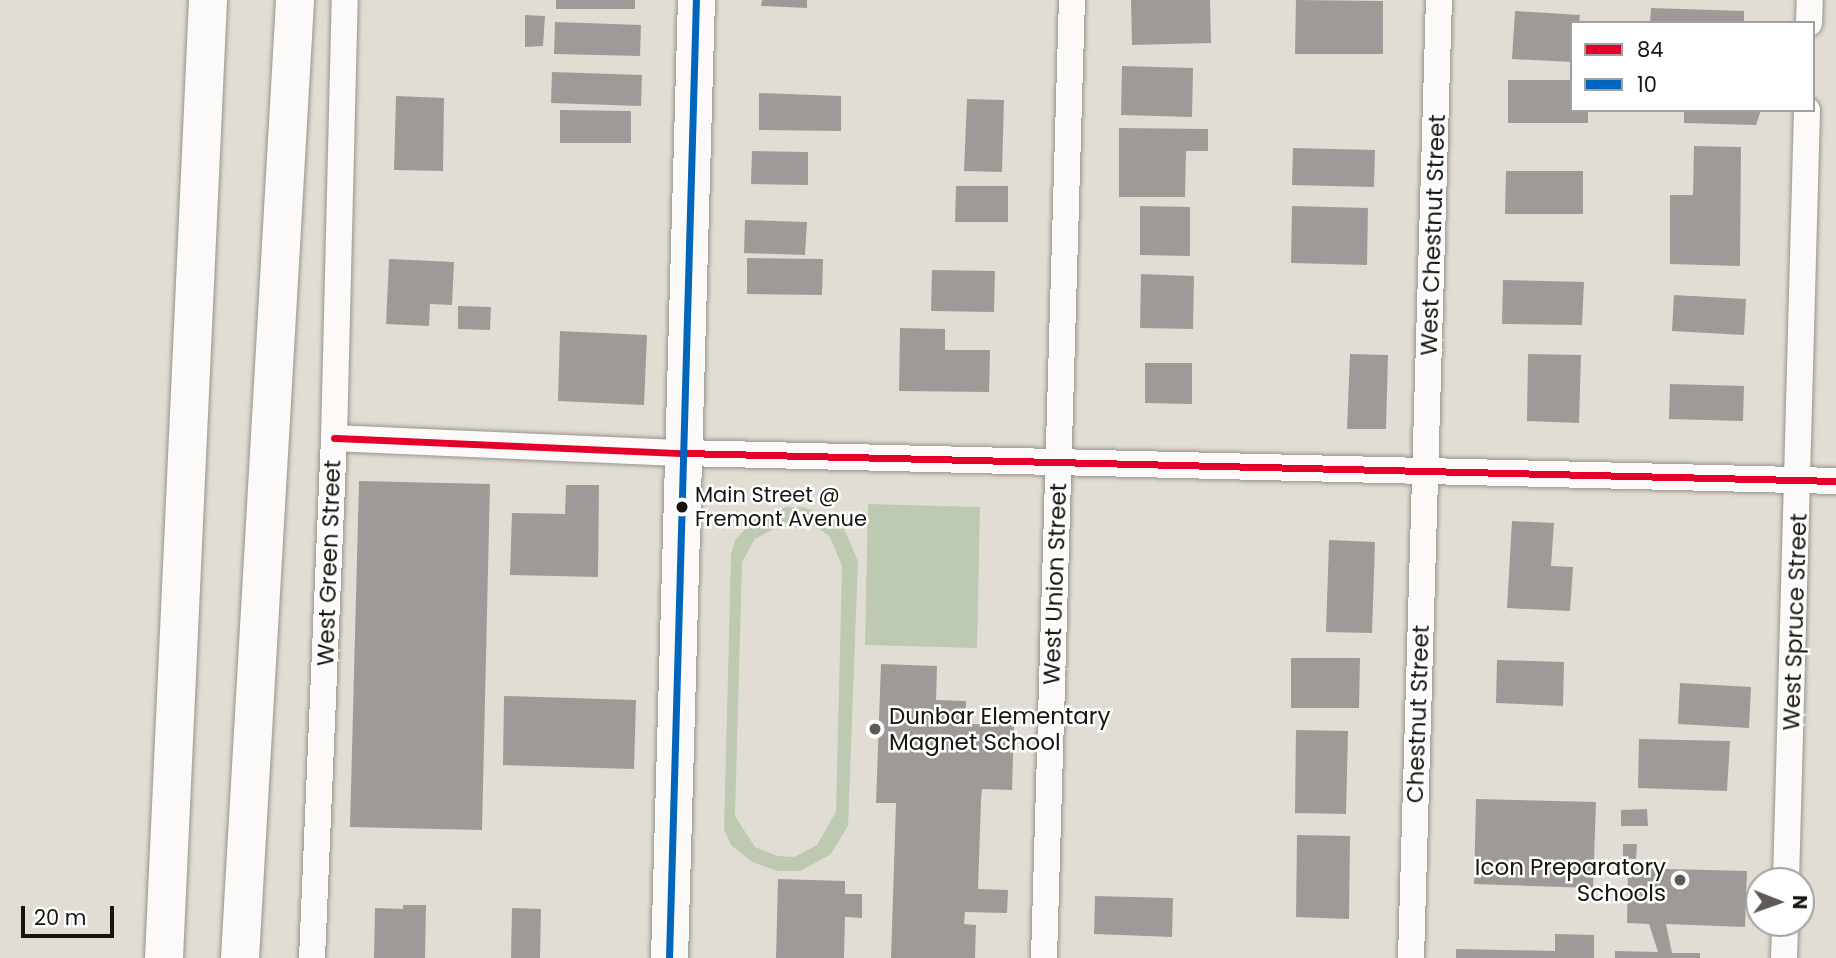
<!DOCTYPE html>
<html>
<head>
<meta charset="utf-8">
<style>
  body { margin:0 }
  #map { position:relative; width:1836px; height:958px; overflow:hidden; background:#e2ddd4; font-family:Poppins,sans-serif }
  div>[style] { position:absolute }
  .green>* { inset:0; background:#bec9b2 }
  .building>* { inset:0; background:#9f9a98 }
  .roads { filter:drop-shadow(0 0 2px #97938c) drop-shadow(0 0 2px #97938c) }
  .street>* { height:26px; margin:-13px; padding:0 13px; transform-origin:13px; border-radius:13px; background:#fbfaf9 }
  .secondary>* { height:37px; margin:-18.5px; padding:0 18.5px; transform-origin:18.5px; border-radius:18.5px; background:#fbfaf9 }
  .highway>* { height:38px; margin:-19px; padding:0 19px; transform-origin:19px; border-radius:19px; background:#fbfaf9 }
  .bus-1>* { height:7px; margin:-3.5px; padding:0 3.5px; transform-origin:3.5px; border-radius:3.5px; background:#e4002b }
  .bus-2>* { height:7px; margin:-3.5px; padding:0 3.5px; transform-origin:3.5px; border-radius:3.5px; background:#0065bd }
  .dots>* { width:19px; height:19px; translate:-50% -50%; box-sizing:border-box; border:4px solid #fff; border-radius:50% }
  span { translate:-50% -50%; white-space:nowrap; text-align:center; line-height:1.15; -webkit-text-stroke:5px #fff; paint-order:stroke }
  .bus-label { font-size:21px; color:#18150f }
  .left { translate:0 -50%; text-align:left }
  .street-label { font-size:23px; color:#18150f }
  .poi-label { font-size:23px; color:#18150f }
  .right { translate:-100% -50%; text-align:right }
  .legend { position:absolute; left:1570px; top:21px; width:245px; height:91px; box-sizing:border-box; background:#fff; border:2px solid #a3a19f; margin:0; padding:9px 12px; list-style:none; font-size:21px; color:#18150f }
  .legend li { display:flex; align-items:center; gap:14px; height:35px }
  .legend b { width:35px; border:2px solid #a3a19f }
  .north { position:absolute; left:1745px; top:867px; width:70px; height:70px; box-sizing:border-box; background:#fff; border:2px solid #a3a19f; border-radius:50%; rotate:91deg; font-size:19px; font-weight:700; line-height:28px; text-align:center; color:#18150f }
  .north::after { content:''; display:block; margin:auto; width:24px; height:32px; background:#5f5b54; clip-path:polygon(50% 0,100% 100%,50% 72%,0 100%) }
  .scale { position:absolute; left:21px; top:906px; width:93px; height:32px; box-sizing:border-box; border:4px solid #18150f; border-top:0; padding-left:9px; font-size:21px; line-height:24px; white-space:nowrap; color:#18150f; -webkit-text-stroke:5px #fff; paint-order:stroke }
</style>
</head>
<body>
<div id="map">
  <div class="green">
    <i style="clip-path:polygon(868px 504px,980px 507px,977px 648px,865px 645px)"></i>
    <i style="clip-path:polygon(evenodd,786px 507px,803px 507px,832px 518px,844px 529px,858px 561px,848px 826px,830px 855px,800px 871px,778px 871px,752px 862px,731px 845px,724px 830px,731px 555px,735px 540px,756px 518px,786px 507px,785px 523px,813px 525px,821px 530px,830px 537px,842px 566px,836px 812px,817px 845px,794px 857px,777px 856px,755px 847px,735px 816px,742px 562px,755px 539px,785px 523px)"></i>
  </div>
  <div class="building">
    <i style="clip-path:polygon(556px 0,635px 0,635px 9px,556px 9px)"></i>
    <i style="clip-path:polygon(762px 0,807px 0,807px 8px,761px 6px)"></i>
    <i style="clip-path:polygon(1131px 0,1210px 0,1211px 43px,1132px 45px)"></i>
    <i style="clip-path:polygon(1296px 0,1383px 1px,1383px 54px,1295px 54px)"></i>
    <i style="clip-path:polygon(1651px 8px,1744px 11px,1744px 23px,1650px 23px)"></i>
    <i style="clip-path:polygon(1515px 11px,1580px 15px,1579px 23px,1572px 23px,1572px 62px,1512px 59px)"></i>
    <i style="clip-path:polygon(525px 15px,545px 16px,543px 46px,525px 47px)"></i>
    <i style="clip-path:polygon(555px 22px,641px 25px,640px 56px,554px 54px)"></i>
    <i style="clip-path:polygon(1122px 66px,1193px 68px,1192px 117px,1121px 115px)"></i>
    <i style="clip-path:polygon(552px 72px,642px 75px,641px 106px,551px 103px)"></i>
    <i style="clip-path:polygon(1508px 80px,1572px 80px,1572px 110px,1588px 110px,1588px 123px,1508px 123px)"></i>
    <i style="clip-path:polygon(759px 93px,841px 96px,841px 131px,759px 130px)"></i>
    <i style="clip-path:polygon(396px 96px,444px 98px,443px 171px,394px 170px)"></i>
    <i style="clip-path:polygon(967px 99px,1004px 100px,1002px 172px,964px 171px)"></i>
    <i style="clip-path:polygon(560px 110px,631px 111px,631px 143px,560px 143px)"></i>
    <i style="clip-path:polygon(1684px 110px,1760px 110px,1760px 113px,1756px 125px,1684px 123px)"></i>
    <i style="clip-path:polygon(1119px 128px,1208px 129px,1208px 151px,1186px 151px,1185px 197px,1119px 197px)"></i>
    <i style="clip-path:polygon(1694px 146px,1741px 147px,1740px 266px,1670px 264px,1670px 195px,1693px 195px)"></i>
    <i style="clip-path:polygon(1293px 148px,1375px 150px,1374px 187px,1292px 185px)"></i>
    <i style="clip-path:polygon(752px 151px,808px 152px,808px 185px,751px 184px)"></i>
    <i style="clip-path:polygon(1506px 171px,1583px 171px,1583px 214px,1505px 214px)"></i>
    <i style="clip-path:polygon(956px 186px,1008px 186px,1008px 222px,955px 222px)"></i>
    <i style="clip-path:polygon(1140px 206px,1190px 207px,1190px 256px,1140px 255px)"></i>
    <i style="clip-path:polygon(1292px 206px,1368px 208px,1367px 265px,1291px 263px)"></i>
    <i style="clip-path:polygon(745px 220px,807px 222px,805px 255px,744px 253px)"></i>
    <i style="clip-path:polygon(747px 258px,823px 259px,822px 295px,747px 294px)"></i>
    <i style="clip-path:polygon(389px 259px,454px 262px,452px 305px,430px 304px,429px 326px,386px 324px)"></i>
    <i style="clip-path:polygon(932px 270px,995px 271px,994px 312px,931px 311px)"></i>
    <i style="clip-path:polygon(1141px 274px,1194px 276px,1193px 329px,1140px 328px)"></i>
    <i style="clip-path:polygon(1503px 280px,1584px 282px,1582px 325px,1502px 324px)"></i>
    <i style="clip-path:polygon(1674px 295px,1746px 299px,1744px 335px,1672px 331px)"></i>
    <i style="clip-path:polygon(458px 306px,491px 307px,490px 330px,458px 329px)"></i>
    <i style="clip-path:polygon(900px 328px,945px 329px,945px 350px,990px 350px,989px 392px,899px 391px)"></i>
    <i style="clip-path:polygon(560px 331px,647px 335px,644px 405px,558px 401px)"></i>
    <i style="clip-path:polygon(1350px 354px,1388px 355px,1386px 429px,1347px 429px)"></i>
    <i style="clip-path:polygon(1528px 354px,1581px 355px,1579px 423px,1527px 421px)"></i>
    <i style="clip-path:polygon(1145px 363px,1192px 363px,1192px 404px,1145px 403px)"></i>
    <i style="clip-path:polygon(1670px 384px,1744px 386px,1743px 421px,1669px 419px)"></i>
    <i style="clip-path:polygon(359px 481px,490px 484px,482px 830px,350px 827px)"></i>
    <i style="clip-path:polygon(566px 485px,599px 485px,598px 577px,510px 575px,512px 513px,565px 514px)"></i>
    <i style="clip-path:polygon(1512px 521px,1554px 523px,1551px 566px,1573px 567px,1570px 611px,1507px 608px)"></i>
    <i style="clip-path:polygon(1329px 540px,1375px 542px,1372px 633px,1326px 632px)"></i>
    <i style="clip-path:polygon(1291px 658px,1360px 658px,1359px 708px,1291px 708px)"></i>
    <i style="clip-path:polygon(1497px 660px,1564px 662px,1563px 706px,1496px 703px)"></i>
    <i style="clip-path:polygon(881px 664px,937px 666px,936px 700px,966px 701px,965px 724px,1014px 725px,1012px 790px,982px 789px,981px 801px,978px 889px,1008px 890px,1007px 913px,965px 912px,964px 924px,976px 925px,975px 958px,891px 958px,896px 803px,876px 803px)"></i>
    <i style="clip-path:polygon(1680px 683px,1751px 687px,1749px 728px,1678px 724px)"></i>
    <i style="clip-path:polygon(504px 696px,636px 700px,634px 769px,503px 765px)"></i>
    <i style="clip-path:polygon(1296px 730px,1348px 731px,1346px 814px,1295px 813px)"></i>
    <i style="clip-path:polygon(1639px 739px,1730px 741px,1727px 791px,1638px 788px)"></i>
    <i style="clip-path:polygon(1476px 799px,1596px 802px,1593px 888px,1474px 884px)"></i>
    <i style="clip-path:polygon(1647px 809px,1648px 826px,1621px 826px,1621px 810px)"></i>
    <i style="clip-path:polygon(1297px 835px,1350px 836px,1349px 919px,1296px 917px)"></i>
    <i style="clip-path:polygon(1623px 844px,1637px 844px,1636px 859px,1623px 858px)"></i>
    <i style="clip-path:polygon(1628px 868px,1747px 871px,1745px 927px,1666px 924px,1672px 953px,1700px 953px,1700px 958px,1615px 958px,1615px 951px,1658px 952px,1649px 924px,1627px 923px)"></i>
    <i style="clip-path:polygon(778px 879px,845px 881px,845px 894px,862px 894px,862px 918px,845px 917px,844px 958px,776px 958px)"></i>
    <i style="clip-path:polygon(1095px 896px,1173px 898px,1172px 937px,1094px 934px)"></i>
    <i style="clip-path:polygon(403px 905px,426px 905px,425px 958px,374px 958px,375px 908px,403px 909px)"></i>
    <i style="clip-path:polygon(512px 908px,541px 909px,540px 958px,511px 958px)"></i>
    <i style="clip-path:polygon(1555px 934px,1594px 935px,1594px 958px,1456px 958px,1456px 949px,1555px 951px)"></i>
  </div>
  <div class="roads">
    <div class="street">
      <i style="left:1809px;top:23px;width:23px;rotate:-88deg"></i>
      <i style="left:334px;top:438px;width:349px;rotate:2.5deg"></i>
      <i style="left:683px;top:453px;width:1153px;rotate:1.39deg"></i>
      <i style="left:1786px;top:881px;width:771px;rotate:-88.44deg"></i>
      <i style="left:312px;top:958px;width:520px;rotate:-87.58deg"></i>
      <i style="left:334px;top:438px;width:438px;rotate:-88.6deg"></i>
      <i style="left:1044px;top:958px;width:958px;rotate:-88.33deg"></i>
      <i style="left:1411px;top:958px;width:958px;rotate:-88.33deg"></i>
      <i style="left:1784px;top:958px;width:35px;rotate:-88deg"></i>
    </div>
    <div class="secondary">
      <i style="left:669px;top:958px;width:958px;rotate:-88.39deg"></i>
    </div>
    <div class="highway">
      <i style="left:164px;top:958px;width:959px;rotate:-87.37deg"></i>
      <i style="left:240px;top:958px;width:960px;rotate:-86.71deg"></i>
    </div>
  </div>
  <div class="bus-1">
    <i style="left:334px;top:438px;width:349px;rotate:2.5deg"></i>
    <i style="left:683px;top:453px;width:1153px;rotate:1.39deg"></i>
  </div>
  <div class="bus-2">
    <i style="left:669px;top:958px;width:958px;rotate:-88.39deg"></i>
  </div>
  <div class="dots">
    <i style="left:682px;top:507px;background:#18150f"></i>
    <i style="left:875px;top:729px;background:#5f5b54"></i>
    <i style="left:1680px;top:880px;background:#5f5b54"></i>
  </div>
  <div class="bus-label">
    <span class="left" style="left:695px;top:507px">Main Street @<br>Fremont Avenue</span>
  </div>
  <div class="street-label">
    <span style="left:1433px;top:235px;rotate:-88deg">West Chestnut Street</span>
    <span style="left:329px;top:563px;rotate:-88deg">West Green Street</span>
    <span style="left:1055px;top:584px;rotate:-88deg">West Union Street</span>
    <span style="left:1795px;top:622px;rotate:-88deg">West Spruce Street</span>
    <span style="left:1418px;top:714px;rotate:-88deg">Chestnut Street</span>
  </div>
  <div class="poi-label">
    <span class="left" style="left:889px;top:729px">Dunbar Elementary<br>Magnet School</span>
    <span class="right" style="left:1666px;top:880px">Icon Preparatory<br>Schools</span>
  </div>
  <ul class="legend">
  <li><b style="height:9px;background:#e4002b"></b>84</li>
  <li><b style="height:9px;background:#0065bd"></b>10</li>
  </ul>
  <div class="north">N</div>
  <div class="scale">20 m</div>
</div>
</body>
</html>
